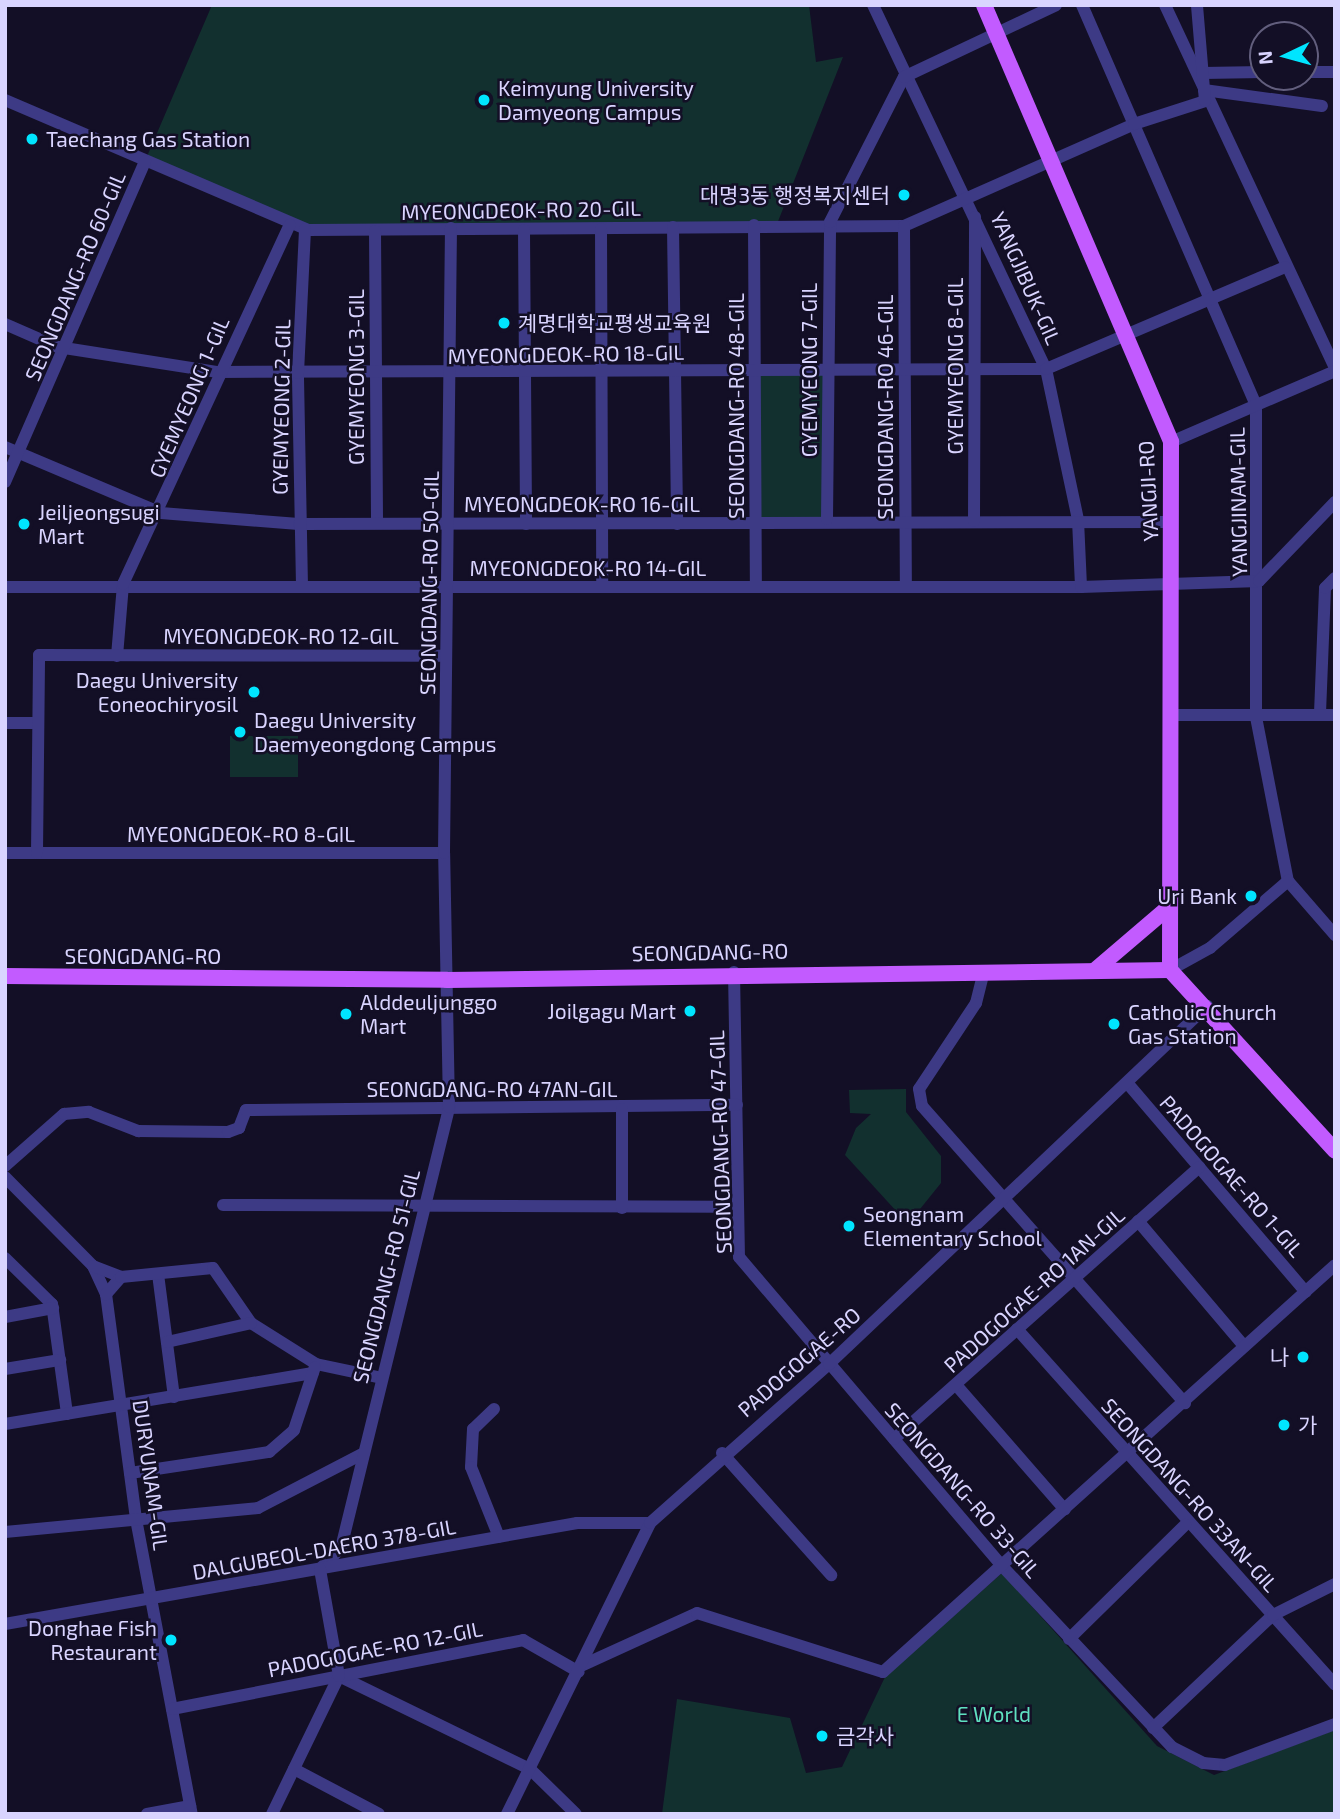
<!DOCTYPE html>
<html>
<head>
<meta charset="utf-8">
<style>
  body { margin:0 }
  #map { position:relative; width:1340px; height:1819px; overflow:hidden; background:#130f26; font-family:"Exo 2","Noto Sans KR",sans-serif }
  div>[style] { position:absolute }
  .green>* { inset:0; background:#12302f }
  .minor>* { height:12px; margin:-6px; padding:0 6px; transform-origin:6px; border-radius:6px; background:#3d3a85 }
  .major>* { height:16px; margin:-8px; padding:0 8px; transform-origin:8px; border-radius:8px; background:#c25bff }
  .dots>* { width:19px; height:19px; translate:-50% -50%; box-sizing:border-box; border:4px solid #130f26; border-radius:50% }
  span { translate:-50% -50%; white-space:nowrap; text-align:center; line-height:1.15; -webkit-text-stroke:5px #130f26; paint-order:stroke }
  .poi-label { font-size:21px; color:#d9d4ff }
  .left { translate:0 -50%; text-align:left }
  .right { translate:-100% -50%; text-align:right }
  .street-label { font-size:21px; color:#d9d4ff }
  .park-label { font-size:21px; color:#5fe0c0 }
  .frame { position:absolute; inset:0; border:7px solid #d9d4ff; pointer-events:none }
  .north { position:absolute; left:1249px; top:21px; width:70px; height:70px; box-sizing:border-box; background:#130f26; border:2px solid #625e7d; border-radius:50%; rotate:265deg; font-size:19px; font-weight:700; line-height:28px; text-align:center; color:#d9d4ff }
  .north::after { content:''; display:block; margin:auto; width:24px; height:32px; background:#00e5ff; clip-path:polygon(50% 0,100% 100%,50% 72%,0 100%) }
</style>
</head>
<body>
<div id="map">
  <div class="green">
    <i style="clip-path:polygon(212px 5px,809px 5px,816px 62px,843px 57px,777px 224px,305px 229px,145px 161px)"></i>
    <i style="clip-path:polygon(755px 370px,826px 370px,827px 519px,756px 523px)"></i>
    <i style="clip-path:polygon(230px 736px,298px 736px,298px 777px,230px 777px)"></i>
    <i style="clip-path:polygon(906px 1089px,906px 1112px,941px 1156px,941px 1183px,908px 1224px,845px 1155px,856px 1128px,871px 1114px,850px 1113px,849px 1090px)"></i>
    <i style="clip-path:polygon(1002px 1573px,1157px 1746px,1214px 1775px,1335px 1730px,1335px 1814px,662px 1814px,677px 1699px,790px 1718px,806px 1773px,842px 1767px,885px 1677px)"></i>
  </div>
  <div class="minor">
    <i style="left:873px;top:5px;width:403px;rotate:64.6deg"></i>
    <i style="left:1046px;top:369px;width:154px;rotate:78deg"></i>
    <i style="left:1078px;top:520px;width:67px;rotate:87.4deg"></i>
    <i style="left:1082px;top:5px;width:437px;rotate:66.5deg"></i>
    <i style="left:1256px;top:406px;width:311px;rotate:90deg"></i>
    <i style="left:1256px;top:717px;width:167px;rotate:79deg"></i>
    <i style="left:1288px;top:881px;width:72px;rotate:49deg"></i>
    <i style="left:1165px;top:5px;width:401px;rotate:64.9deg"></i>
    <i style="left:1305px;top:72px;width:30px"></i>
    <i style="left:1203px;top:73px;width:60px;rotate:-1deg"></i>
    <i style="left:1204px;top:90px;width:119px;rotate:7.7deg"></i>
    <i style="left:5px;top:100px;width:330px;rotate:23.2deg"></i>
    <i style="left:308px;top:230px;width:596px;rotate:-0.38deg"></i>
    <i style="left:904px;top:226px;width:252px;rotate:-23.9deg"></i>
    <i style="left:1134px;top:124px;width:75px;rotate:-17.9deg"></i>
    <i style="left:1205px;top:101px;width:96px;rotate:-94.8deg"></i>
    <i style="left:754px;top:225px;width:362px;rotate:89.7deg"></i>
    <i style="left:904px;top:226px;width:361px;rotate:89.7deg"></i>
    <i style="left:673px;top:227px;width:297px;rotate:89.2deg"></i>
    <i style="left:601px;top:229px;width:356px;rotate:89.8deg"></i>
    <i style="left:524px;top:230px;width:294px;rotate:89.6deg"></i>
    <i style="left:375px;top:231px;width:292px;rotate:89.6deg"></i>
    <i style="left:5px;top:324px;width:58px;rotate:23.5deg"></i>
    <i style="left:58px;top:347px;width:162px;rotate:8.9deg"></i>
    <i style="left:218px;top:372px;width:828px;rotate:-0.21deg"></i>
    <i style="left:1046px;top:369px;width:260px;rotate:-23.1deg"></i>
    <i style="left:1171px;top:442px;width:179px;rotate:-23.4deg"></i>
    <i style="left:5px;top:447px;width:169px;rotate:22.9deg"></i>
    <i style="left:161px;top:513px;width:138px;rotate:4.6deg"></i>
    <i style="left:299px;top:524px;width:873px;rotate:-0.13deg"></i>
    <i style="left:5px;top:482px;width:350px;rotate:-66.4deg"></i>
    <i style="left:827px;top:519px;width:297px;rotate:-89.4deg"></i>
    <i style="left:830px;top:222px;width:163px;rotate:-63deg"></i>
    <i style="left:904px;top:77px;width:168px;rotate:-25.3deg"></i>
    <i style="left:974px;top:521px;width:304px;rotate:-89.8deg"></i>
    <i style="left:302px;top:586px;width:213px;rotate:-91.1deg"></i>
    <i style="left:298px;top:373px;width:144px;rotate:-87.2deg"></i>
    <i style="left:5px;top:587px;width:1076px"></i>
    <i style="left:1081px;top:587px;width:178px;rotate:-1.9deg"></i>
    <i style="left:1259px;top:581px;width:110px;rotate:-46.1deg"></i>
    <i style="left:117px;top:656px;width:72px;rotate:-85.2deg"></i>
    <i style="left:123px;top:584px;width:396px;rotate:-65.1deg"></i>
    <i style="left:1320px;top:713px;width:125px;rotate:-87.7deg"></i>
    <i style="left:1325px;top:588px;width:14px;rotate:-45deg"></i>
    <i style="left:1170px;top:715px;width:165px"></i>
    <i style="left:5px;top:723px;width:33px"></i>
    <i style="left:5px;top:853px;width:439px"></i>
    <i style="left:37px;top:853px;width:198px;rotate:-89.4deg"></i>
    <i style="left:39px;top:655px;width:407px;rotate:0.1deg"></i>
    <i style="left:1170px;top:970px;width:46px;rotate:-28.8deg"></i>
    <i style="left:1210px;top:948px;width:103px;rotate:-40.7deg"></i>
    <i style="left:984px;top:971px;width:33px;rotate:104deg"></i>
    <i style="left:976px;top:1003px;width:103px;rotate:123.5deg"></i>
    <i style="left:919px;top:1089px;width:17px;rotate:80deg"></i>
    <i style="left:922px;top:1106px;width:397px;rotate:48.5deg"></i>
    <i style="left:734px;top:972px;width:285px;rotate:89deg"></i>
    <i style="left:739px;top:1257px;width:407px;rotate:49.6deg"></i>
    <i style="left:1003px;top:1567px;width:247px;rotate:46.8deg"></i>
    <i style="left:1172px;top:1747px;width:35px;rotate:27deg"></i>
    <i style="left:1203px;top:1763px;width:22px;rotate:5deg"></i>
    <i style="left:1225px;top:1765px;width:117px;rotate:-20.4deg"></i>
    <i style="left:1129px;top:1085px;width:272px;rotate:49.5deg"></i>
    <i style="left:5px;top:1166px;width:79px;rotate:-41.4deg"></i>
    <i style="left:64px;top:1114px;width:25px;rotate:-5deg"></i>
    <i style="left:89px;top:1112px;width:53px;rotate:21.2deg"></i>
    <i style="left:138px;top:1131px;width:90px;rotate:0.6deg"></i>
    <i style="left:228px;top:1132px;width:12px;rotate:-20deg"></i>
    <i style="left:239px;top:1128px;width:19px;rotate:-69deg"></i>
    <i style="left:246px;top:1110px;width:491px;rotate:-0.6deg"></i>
    <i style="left:5px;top:1177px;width:125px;rotate:45.3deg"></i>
    <i style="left:93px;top:1266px;width:31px;rotate:65deg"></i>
    <i style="left:106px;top:1294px;width:227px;rotate:82.4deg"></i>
    <i style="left:136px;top:1519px;width:300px;rotate:79.3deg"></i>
    <i style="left:223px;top:1205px;width:498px;rotate:0.2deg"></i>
    <i style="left:622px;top:1208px;width:99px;rotate:-90deg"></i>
    <i style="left:1138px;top:1221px;width:164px;rotate:49.7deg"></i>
    <i style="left:5px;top:1258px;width:66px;rotate:44.4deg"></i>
    <i style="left:52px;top:1304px;width:111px;rotate:82.2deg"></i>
    <i style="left:93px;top:1266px;width:30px;rotate:21deg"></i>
    <i style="left:121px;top:1277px;width:23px;rotate:131deg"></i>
    <i style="left:158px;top:1274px;width:124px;rotate:82.6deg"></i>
    <i style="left:121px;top:1277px;width:92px;rotate:-5.6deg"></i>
    <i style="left:213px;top:1268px;width:67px;rotate:55.4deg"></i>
    <i style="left:251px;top:1323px;width:77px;rotate:32.2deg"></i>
    <i style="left:316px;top:1364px;width:67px;rotate:12deg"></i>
    <i style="left:5px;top:1317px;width:49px;rotate:-10.6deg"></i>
    <i style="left:1017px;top:1329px;width:477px;rotate:48.2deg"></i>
    <i style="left:167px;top:1342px;width:86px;rotate:-12.7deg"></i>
    <i style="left:5px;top:1369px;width:56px;rotate:-9.3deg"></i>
    <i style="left:957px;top:1386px;width:164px;rotate:48.9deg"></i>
    <i style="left:494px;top:1409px;width:29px;rotate:136deg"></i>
    <i style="left:473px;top:1429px;width:38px;rotate:93deg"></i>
    <i style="left:471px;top:1467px;width:75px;rotate:68.2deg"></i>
    <i style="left:5px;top:1424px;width:312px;rotate:-9.4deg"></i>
    <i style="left:894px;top:1439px;width:409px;rotate:-41.7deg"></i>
    <i style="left:722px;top:1453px;width:164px;rotate:48.2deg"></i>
    <i style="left:130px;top:1473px;width:141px;rotate:-8.6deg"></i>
    <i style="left:269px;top:1452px;width:33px;rotate:-41deg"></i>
    <i style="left:294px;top:1430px;width:66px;rotate:-71.6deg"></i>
    <i style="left:5px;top:1532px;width:254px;rotate:-5.4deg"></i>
    <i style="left:258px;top:1508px;width:117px;rotate:-27.4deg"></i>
    <i style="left:320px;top:1569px;width:30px;rotate:-45deg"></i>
    <i style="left:341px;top:1548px;width:454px;rotate:-76.2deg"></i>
    <i style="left:449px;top:1107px;width:254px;rotate:-91.1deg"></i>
    <i style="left:444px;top:853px;width:625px;rotate:-89.36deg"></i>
    <i style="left:5px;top:1624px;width:581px;rotate:-10.01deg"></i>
    <i style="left:577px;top:1523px;width:73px"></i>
    <i style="left:1069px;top:1639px;width:163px;rotate:-44.5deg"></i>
    <i style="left:583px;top:1665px;width:125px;rotate:-24.5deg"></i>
    <i style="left:697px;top:1613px;width:195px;rotate:17.6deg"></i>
    <i style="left:883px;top:1672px;width:608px;rotate:-42deg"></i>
    <i style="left:339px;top:1676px;width:212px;rotate:26deg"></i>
    <i style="left:530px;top:1769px;width:64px;rotate:44.4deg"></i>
    <i style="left:172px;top:1709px;width:358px;rotate:-11.1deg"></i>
    <i style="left:523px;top:1640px;width:64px;rotate:29.7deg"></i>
    <i style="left:1153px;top:1728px;width:165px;rotate:-43.3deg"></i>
    <i style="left:1273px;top:1615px;width:69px;rotate:-26.6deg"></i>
    <i style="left:294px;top:1769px;width:96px;rotate:27.9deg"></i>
    <i style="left:147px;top:1814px;width:44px;rotate:-10.5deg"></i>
    <i style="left:272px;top:1814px;width:153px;rotate:-64.1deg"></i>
    <i style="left:339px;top:1676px;width:109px;rotate:-100.1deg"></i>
    <i style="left:507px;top:1814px;width:324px;rotate:-63.8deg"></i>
    <i style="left:650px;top:1523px;width:239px;rotate:-41.6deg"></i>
    <i style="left:829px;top:1364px;width:521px;rotate:-43.44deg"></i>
  </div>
  <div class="major">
    <i style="left:984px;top:5px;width:475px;rotate:66.8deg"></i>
    <i style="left:1171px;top:442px;width:528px;rotate:90.11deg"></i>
    <i style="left:1094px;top:971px;width:100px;rotate:-40.5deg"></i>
    <i style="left:5px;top:976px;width:442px;rotate:0.5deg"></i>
    <i style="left:447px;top:980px;width:723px;rotate:-0.79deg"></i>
    <i style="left:1170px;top:970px;width:245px;rotate:47.6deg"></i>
  </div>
  <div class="dots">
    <i style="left:484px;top:100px;background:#00e5ff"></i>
    <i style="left:32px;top:139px;background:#00e5ff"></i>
    <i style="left:904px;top:195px;background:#00e5ff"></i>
    <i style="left:504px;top:323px;background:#00e5ff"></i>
    <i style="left:24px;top:524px;background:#00e5ff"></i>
    <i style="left:254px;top:692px;background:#00e5ff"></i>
    <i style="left:240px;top:732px;background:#00e5ff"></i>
    <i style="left:1251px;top:896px;background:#00e5ff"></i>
    <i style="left:690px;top:1011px;background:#00e5ff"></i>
    <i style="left:346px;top:1014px;background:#00e5ff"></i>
    <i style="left:1114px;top:1024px;background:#00e5ff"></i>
    <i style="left:849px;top:1226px;background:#00e5ff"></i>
    <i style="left:1303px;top:1357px;background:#00e5ff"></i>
    <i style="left:1284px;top:1425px;background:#00e5ff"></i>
    <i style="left:171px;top:1640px;background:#00e5ff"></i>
    <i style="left:822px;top:1736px;background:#00e5ff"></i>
  </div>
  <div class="poi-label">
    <span class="left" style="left:498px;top:100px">Keimyung University<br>Damyeong Campus</span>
    <span class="left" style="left:46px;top:139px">Taechang Gas Station</span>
    <span class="right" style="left:890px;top:195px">대명3동 행정복지센터</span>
    <span class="left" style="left:518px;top:323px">계명대학교평생교육원</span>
    <span class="left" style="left:38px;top:524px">Jeiljeongsugi<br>Mart</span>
    <span class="right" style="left:238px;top:692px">Daegu University<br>Eoneochiryosil</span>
    <span class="left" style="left:254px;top:732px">Daegu University<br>Daemyeongdong Campus</span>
    <span class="right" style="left:1237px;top:896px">Uri Bank</span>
    <span class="left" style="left:360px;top:1014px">Alddeuljunggo<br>Mart</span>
    <span class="right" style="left:676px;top:1011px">Joilgagu Mart</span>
    <span class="left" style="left:1128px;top:1024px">Catholic Church<br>Gas Station</span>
    <span class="left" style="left:863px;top:1226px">Seongnam<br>Elementary School</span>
    <span class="right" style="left:1289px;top:1357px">나</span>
    <span class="left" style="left:1298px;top:1425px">가</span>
    <span class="right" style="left:157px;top:1640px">Donghae Fish<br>Restaurant</span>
    <span class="left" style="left:836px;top:1736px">금각사</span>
  </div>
  <div class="street-label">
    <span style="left:521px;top:210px;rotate:-1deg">MYEONGDEOK-RO 20-GIL</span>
    <span style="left:75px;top:276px;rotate:-67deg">SEONGDANG-RO 60-GIL</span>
    <span style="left:1026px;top:278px;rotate:66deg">YANGJIBUK-GIL</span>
    <span style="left:566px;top:354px;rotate:-1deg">MYEONGDEOK-RO 18-GIL</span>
    <span style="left:955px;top:366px;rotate:-90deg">GYEMYEONG 8-GIL</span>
    <span style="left:809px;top:370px;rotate:-90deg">GYEMYEONG 7-GIL</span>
    <span style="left:356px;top:377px;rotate:-90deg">GYEMYEONG 3-GIL</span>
    <span style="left:189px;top:397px;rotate:-67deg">GYEMYEONG 1-GIL</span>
    <span style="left:736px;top:406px;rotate:-90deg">SEONGDANG-RO 48-GIL</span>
    <span style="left:281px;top:407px;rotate:-89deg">GYEMYEONG 2-GIL</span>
    <span style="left:885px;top:407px;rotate:-90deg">SEONGDANG-RO 46-GIL</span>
    <span style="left:1148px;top:491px;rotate:-93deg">YANGJI-RO</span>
    <span style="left:1238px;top:502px;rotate:-91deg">YANGJINAM-GIL</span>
    <span style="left:582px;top:504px">MYEONGDEOK-RO 16-GIL</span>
    <span style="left:588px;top:568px">MYEONGDEOK-RO 14-GIL</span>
    <span style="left:429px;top:583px;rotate:-89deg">SEONGDANG-RO 50-GIL</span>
    <span style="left:281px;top:636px">MYEONGDEOK-RO 12-GIL</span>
    <span style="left:241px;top:834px">MYEONGDEOK-RO 8-GIL</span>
    <span style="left:710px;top:952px;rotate:-1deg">SEONGDANG-RO</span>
    <span style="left:143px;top:956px">SEONGDANG-RO</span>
    <span style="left:492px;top:1089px">SEONGDANG-RO 47AN-GIL</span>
    <span style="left:720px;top:1142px;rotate:-92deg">SEONGDANG-RO 47-GIL</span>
    <span style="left:1232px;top:1176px;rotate:49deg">PADOGOGAE-RO 1-GIL</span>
    <span style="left:386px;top:1276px;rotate:-76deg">SEONGDANG-RO 51-GIL</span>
    <span style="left:1034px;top:1290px;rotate:-42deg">PADOGOGAE-RO 1AN-GIL</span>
    <span style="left:799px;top:1362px;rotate:-41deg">PADOGOGAE-RO</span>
    <span style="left:151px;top:1475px;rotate:82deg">DURYUNAM-GIL</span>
    <span style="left:963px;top:1490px;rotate:49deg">SEONGDANG-RO 33-GIL</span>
    <span style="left:1190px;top:1495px;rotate:48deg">SEONGDANG-RO 33AN-GIL</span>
    <span style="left:324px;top:1549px;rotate:-10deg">DALGUBEOL-DAERO 378-GIL</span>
    <span style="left:375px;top:1649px;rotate:-11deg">PADOGOGAE-RO 12-GIL</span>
  </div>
  <div class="park-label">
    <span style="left:994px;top:1714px">E World</span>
  </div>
  <div class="frame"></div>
  <div class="north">N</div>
</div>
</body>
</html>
